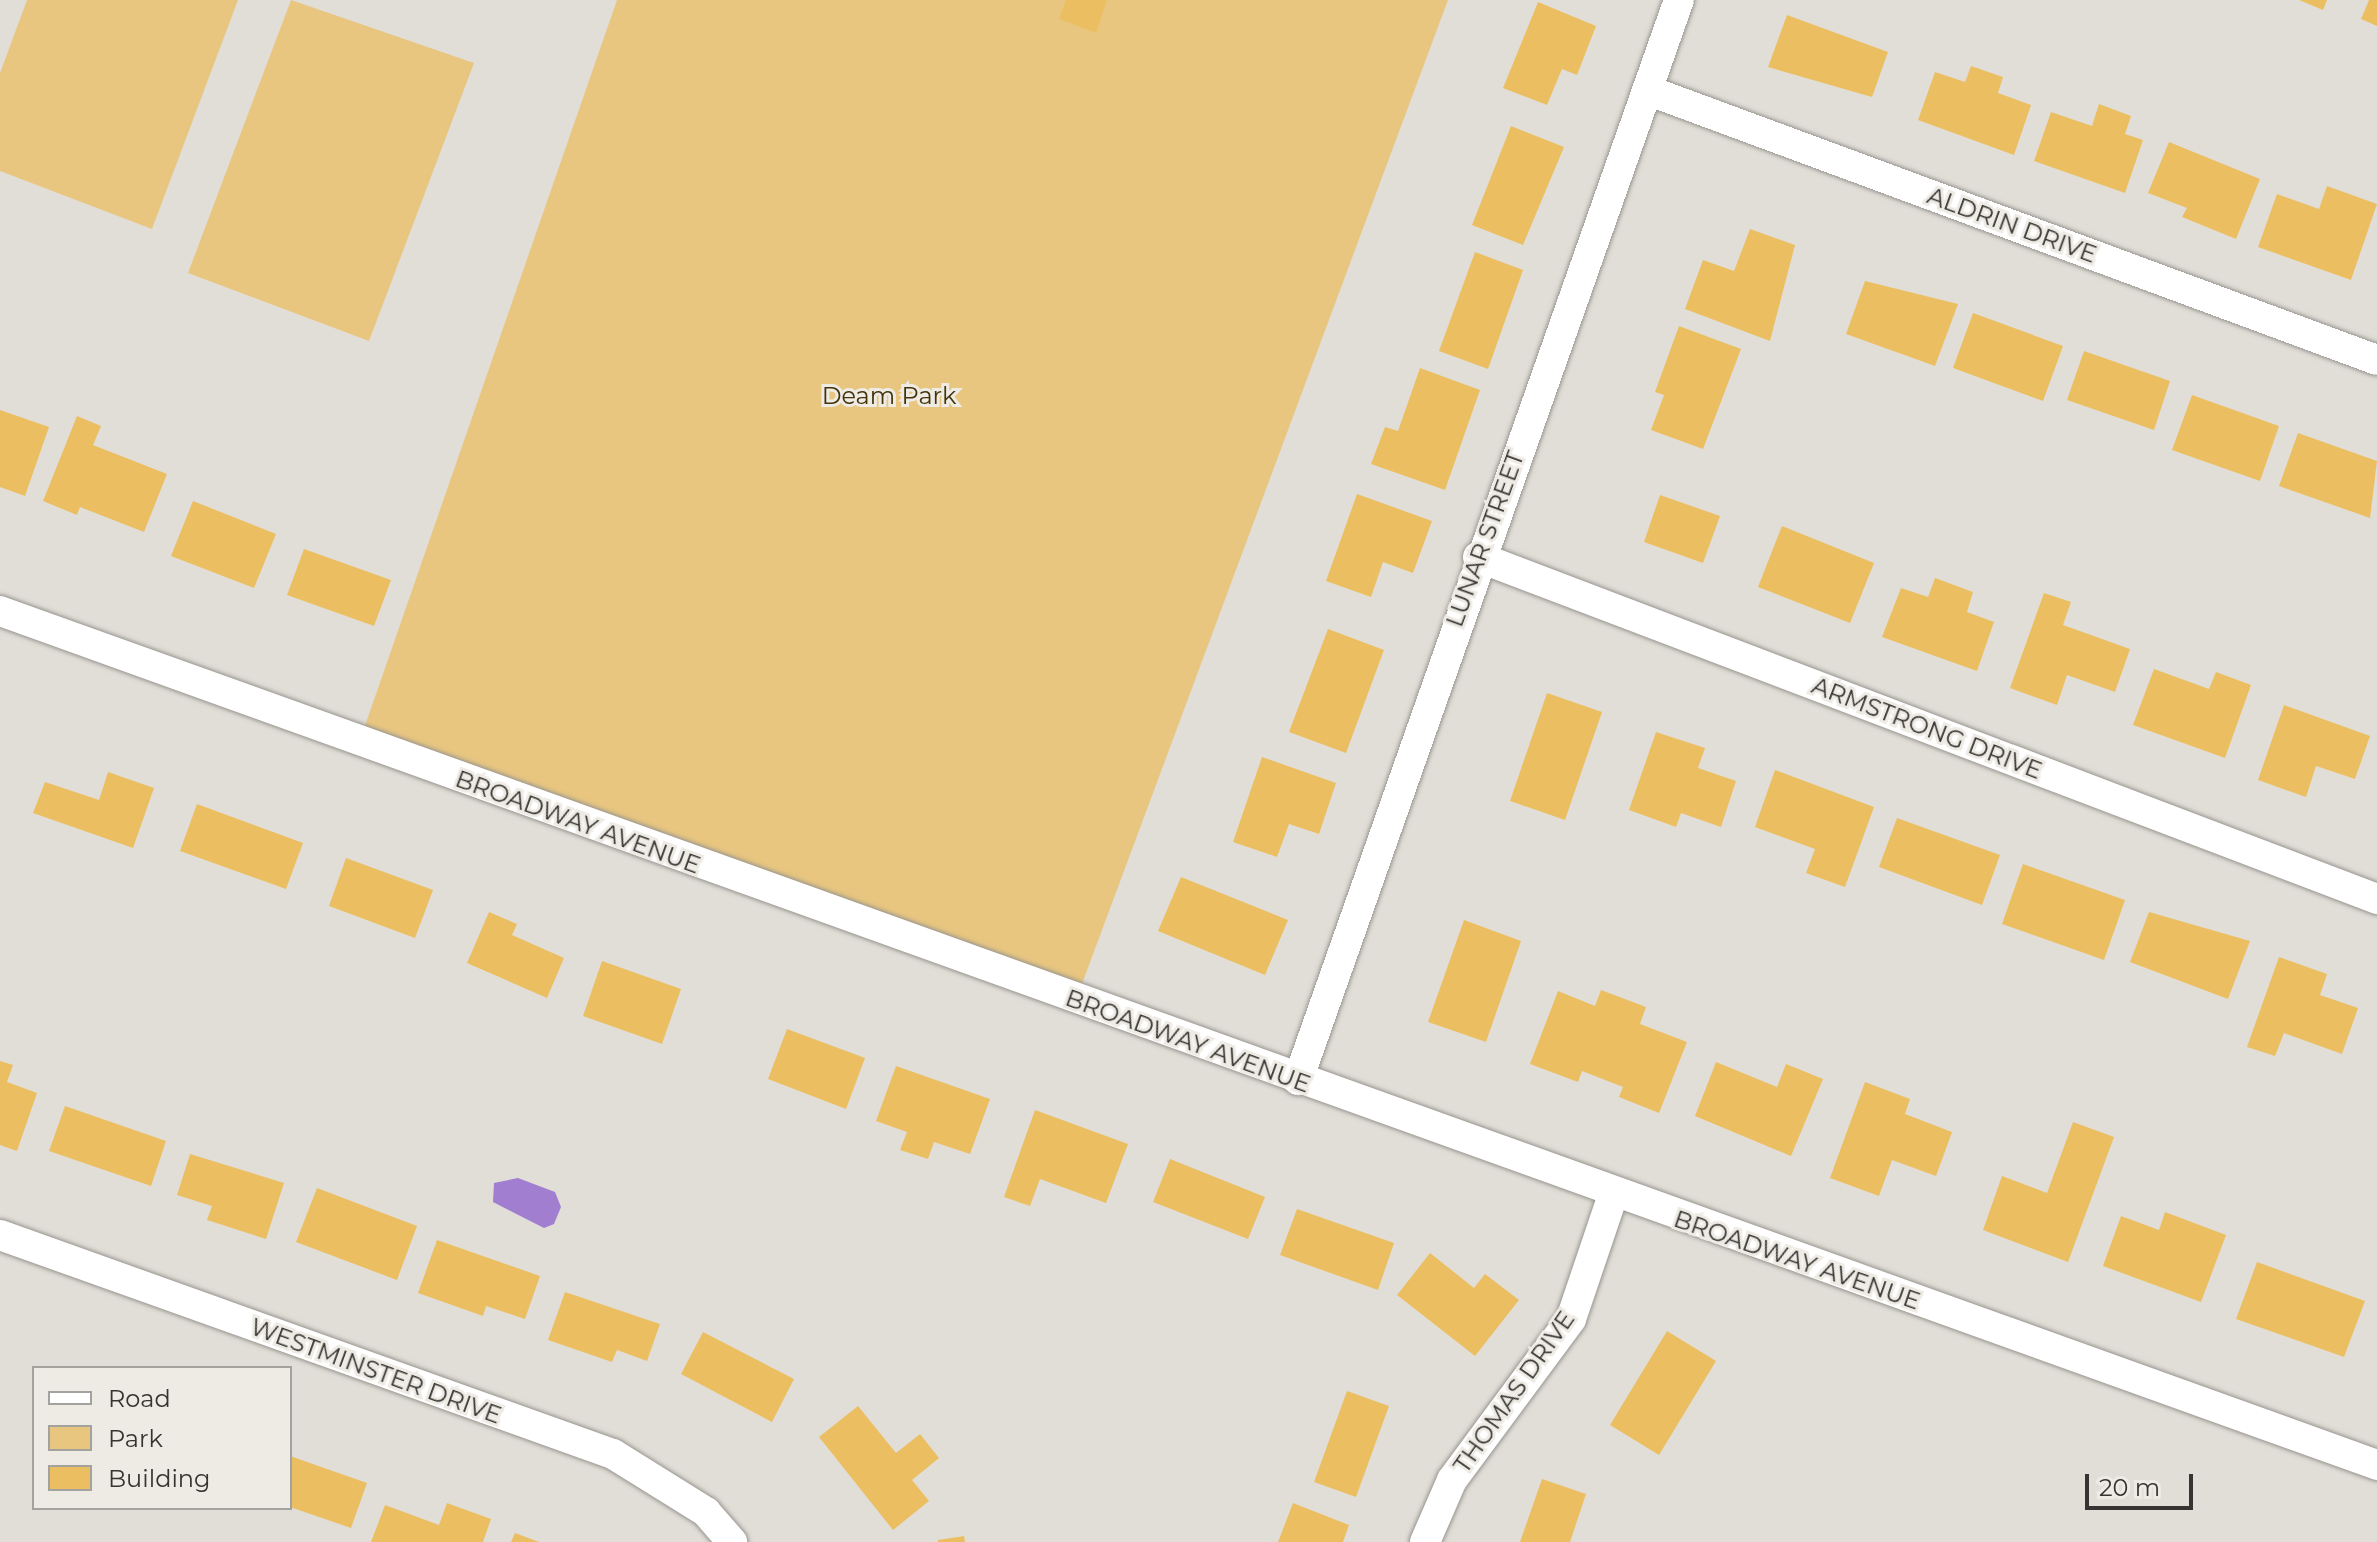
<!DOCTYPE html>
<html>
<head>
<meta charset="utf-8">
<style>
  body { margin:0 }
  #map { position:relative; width:2377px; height:1542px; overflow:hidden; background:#e1ded8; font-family:Montserrat,sans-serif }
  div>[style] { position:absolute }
  .green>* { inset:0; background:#e8c680 }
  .water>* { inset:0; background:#a17ed0 }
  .building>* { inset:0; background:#ebbf61 }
  .roads { filter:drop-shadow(0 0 2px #98958f) drop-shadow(0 0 2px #98958f) }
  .street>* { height:30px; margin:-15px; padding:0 15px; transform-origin:15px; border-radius:15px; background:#fff }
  span { translate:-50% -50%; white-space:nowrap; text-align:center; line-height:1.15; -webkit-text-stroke:6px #eeebe5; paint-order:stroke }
  .street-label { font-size:24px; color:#363432 }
  .park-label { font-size:24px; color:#443309 }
  .legend { position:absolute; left:32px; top:1366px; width:260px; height:144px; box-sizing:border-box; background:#eeebe5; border:2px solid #a4a29d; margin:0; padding:10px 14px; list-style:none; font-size:24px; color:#363432 }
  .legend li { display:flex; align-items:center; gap:16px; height:40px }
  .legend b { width:40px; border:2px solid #a4a29d }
  .scale { position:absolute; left:2085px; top:1474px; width:108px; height:36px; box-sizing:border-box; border:4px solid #363432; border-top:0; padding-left:10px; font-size:24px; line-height:28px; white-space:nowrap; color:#363432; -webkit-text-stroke:6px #eeebe5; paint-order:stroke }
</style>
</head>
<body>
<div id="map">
  <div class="green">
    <i style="clip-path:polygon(27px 0,238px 0,152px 229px,0 171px,0 73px)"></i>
    <i style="clip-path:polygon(291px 0,474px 63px,369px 341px,188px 273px)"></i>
    <i style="clip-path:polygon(617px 0,1448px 0,1076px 1000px,359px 743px)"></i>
  </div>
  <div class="water">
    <i style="clip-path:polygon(518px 1178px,555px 1192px,561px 1207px,554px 1224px,544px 1228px,493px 1202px,494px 1183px)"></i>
  </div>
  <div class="building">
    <i style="clip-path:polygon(1066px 0,1107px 0,1096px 33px,1059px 19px)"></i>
    <i style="clip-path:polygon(2299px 0,2327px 0,2323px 10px)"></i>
    <i style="clip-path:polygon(2369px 0,2377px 0,2377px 26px,2361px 19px)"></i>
    <i style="clip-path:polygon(1538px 2px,1596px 26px,1577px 75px,1562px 69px,1547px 105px,1503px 88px)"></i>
    <i style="clip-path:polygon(1787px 15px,1888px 52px,1872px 97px,1768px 67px)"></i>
    <i style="clip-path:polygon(1971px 66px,2003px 77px,1998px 93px,2031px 105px,2014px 155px,1918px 120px,1935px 72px,1965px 82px)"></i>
    <i style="clip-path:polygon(2099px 104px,2131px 116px,2125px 134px,2143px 140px,2125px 193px,2034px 161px,2051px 112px,2092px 126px)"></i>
    <i style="clip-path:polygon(1511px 126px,1564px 147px,1523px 245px,1472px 225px)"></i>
    <i style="clip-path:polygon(2169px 142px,2260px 179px,2236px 239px,2182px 217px,2187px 208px,2148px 193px)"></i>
    <i style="clip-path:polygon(2327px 186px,2377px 204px,2351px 280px,2258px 247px,2277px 194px,2319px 209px)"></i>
    <i style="clip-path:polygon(1750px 229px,1795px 245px,1770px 341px,1685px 309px,1703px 260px,1734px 271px)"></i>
    <i style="clip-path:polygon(1475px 252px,1523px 270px,1488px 369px,1439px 351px)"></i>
    <i style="clip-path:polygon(1865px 281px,1958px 304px,1935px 366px,1846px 334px)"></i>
    <i style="clip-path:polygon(1973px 313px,2063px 346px,2043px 401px,1953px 368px)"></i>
    <i style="clip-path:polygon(1679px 326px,1741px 349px,1703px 449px,1651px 430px,1664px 395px,1655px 392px)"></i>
    <i style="clip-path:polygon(2084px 351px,2170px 381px,2154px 430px,2067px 400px)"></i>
    <i style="clip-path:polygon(1420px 368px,1480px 390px,1445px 490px,1371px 464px,1385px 427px,1398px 431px)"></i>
    <i style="clip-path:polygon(2192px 395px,2279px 426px,2260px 481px,2172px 450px)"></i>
    <i style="clip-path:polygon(0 410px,49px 427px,25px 496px,0 487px)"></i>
    <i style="clip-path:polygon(77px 416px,101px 426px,93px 445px,167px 474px,144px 532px,80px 507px,77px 515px,43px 501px)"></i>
    <i style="clip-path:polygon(2298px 433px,2377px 461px,2370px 518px,2279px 486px)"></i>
    <i style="clip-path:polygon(1357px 494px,1432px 521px,1413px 573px,1383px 562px,1371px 597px,1326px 581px)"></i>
    <i style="clip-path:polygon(1660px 495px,1720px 516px,1703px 563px,1644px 542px)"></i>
    <i style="clip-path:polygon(193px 501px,276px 534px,254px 588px,171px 556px)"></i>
    <i style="clip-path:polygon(1782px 526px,1874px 563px,1850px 623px,1758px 587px)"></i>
    <i style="clip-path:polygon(304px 549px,391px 580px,374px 626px,287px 595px)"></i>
    <i style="clip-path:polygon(1935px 578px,1973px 592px,1967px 612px,1994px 622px,1977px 671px,1882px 637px,1901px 588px,1928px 597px)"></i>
    <i style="clip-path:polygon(2044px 593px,2071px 602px,2063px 625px,2130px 649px,2115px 692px,2067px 675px,2057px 705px,2010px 688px)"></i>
    <i style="clip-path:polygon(1328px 629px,1384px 650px,1346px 753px,1289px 732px)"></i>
    <i style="clip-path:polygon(2154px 669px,2209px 689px,2216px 672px,2251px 685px,2225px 758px,2133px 725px)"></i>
    <i style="clip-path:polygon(1547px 693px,1602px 712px,1565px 820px,1510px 801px)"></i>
    <i style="clip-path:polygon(2284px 705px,2370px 736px,2355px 779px,2316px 766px,2306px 797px,2258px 780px)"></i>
    <i style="clip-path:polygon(1656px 732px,1705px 748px,1698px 768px,1736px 781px,1721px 827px,1681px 813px,1676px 827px,1629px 810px)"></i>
    <i style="clip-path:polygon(1262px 757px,1336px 783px,1319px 834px,1289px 824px,1277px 857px,1233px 842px)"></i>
    <i style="clip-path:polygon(1775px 770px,1874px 807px,1845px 887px,1806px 873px,1815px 849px,1755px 827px)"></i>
    <i style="clip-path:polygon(108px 772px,154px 788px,133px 848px,33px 813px,45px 782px,99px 800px)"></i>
    <i style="clip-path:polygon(197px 804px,303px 843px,286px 889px,180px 851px)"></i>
    <i style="clip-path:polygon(1897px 818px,2000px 855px,1982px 905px,1879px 867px)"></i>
    <i style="clip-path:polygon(346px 858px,433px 890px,415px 938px,329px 906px)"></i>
    <i style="clip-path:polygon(2023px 864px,2125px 900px,2104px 960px,2002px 924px)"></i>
    <i style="clip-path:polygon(1181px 877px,1288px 920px,1265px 975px,1158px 931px)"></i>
    <i style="clip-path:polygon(489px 912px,517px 924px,512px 935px,564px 958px,547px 998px,467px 963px)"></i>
    <i style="clip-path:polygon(2149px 912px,2250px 941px,2228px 999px,2130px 962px)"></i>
    <i style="clip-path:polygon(1464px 920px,1521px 941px,1486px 1042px,1428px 1022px)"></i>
    <i style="clip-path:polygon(2279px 957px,2327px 974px,2320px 995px,2358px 1008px,2342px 1054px,2284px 1033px,2275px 1056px,2247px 1047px)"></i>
    <i style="clip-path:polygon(602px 961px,681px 989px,662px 1044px,583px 1016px)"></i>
    <i style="clip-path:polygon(1601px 990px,1646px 1007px,1640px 1024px,1687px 1042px,1659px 1113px,1619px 1097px,1623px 1087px,1582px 1071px,1578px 1082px,1530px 1064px,1558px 991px,1595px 1006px)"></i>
    <i style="clip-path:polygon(787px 1029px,865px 1058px,846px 1109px,768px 1079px)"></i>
    <i style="clip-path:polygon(0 1061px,13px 1065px,7px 1082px,37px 1093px,17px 1151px,0 1145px)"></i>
    <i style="clip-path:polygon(1716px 1062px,1777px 1087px,1786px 1064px,1823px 1079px,1791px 1156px,1695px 1116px)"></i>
    <i style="clip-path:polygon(896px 1066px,990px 1099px,970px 1154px,934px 1142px,928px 1159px,900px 1150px,907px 1132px,876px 1121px)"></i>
    <i style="clip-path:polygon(1865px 1082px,1910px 1099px,1905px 1114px,1952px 1132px,1936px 1176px,1892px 1160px,1879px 1196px,1830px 1178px)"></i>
    <i style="clip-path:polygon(65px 1106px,166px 1141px,151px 1186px,49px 1151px)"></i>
    <i style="clip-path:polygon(1035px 1110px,1128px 1144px,1106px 1203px,1040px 1179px,1030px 1206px,1004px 1197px)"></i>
    <i style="clip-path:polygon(2073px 1122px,2114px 1137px,2068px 1262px,1983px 1230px,2002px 1176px,2047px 1193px)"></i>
    <i style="clip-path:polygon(190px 1154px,284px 1183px,266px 1239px,207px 1220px,212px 1206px,177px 1195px)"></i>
    <i style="clip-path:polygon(1170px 1159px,1265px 1197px,1248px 1239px,1153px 1202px)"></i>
    <i style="clip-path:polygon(317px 1188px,417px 1226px,397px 1280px,296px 1242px)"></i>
    <i style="clip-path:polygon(1297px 1209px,1394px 1243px,1378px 1290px,1280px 1255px)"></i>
    <i style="clip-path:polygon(2165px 1212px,2226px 1235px,2201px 1302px,2103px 1266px,2121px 1216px,2159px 1230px)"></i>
    <i style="clip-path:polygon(437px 1240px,540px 1276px,525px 1319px,486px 1306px,483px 1316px,418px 1293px)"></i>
    <i style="clip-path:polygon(1430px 1253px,1474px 1288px,1485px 1274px,1519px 1300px,1475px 1356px,1397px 1295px)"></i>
    <i style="clip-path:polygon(2257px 1262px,2365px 1301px,2344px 1357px,2236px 1319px)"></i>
    <i style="clip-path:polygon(565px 1292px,660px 1324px,647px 1361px,617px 1350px,612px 1362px,548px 1340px)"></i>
    <i style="clip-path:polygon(1667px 1331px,1716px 1361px,1659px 1455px,1610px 1425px)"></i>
    <i style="clip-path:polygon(703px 1332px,794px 1379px,772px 1422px,681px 1374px)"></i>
    <i style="clip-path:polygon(1347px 1391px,1389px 1406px,1356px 1497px,1314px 1482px)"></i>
    <i style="clip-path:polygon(858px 1406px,896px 1453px,920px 1434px,939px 1458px,912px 1480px,929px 1501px,893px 1530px,819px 1437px)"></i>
    <i style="clip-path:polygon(290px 1456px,367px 1483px,351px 1528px,290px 1507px)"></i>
    <i style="clip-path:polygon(1542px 1479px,1586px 1494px,1570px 1542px,1520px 1542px)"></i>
    <i style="clip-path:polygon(447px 1503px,491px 1519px,483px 1542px,371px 1542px,385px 1505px,439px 1525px)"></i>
    <i style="clip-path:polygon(1293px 1503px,1349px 1525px,1343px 1542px,1278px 1542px)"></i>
    <i style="clip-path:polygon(515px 1533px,539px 1542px,511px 1542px)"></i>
    <i style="clip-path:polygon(964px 1536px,965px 1542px,938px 1542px,938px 1540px)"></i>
  </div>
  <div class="roads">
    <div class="street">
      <i style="left:1647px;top:90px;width:778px;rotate:20.3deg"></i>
      <i style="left:1478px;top:557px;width:962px;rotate:20.83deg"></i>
      <i style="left:0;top:611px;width:2526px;rotate:19.76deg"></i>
      <i style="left:1298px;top:1080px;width:1145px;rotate:-70.57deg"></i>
      <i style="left:0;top:1235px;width:651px;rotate:19.66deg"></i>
      <i style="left:613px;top:1454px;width:110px;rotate:31.9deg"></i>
      <i style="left:706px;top:1512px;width:40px;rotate:49deg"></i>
      <i style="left:1425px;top:1542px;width:68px;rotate:-66.5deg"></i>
      <i style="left:1452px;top:1480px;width:200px;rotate:-53.5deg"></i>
      <i style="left:1571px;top:1319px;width:131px;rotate:-71.3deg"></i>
    </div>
  </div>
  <div class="street-label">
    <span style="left:2012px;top:225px;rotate:20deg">ALDRIN DRIVE</span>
    <span style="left:1485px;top:539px;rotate:-70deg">LUNAR STREET</span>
    <span style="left:1927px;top:728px;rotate:21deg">ARMSTRONG DRIVE</span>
    <span style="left:578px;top:822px;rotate:20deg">BROADWAY AVENUE</span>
    <span style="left:1188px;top:1041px;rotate:20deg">BROADWAY AVENUE</span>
    <span style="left:1797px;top:1260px;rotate:19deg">BROADWAY AVENUE</span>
    <span style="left:376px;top:1371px;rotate:20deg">WESTMINSTER DRIVE</span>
    <span style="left:1514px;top:1392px;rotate:-55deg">THOMAS DRIVE</span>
  </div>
  <div class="park-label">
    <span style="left:889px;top:396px">Deam Park</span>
  </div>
  <ul class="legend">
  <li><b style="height:10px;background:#fff"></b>Road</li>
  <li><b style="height:22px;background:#e8c680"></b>Park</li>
  <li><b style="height:22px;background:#ebbf61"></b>Building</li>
  </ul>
  <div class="scale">20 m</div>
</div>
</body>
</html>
